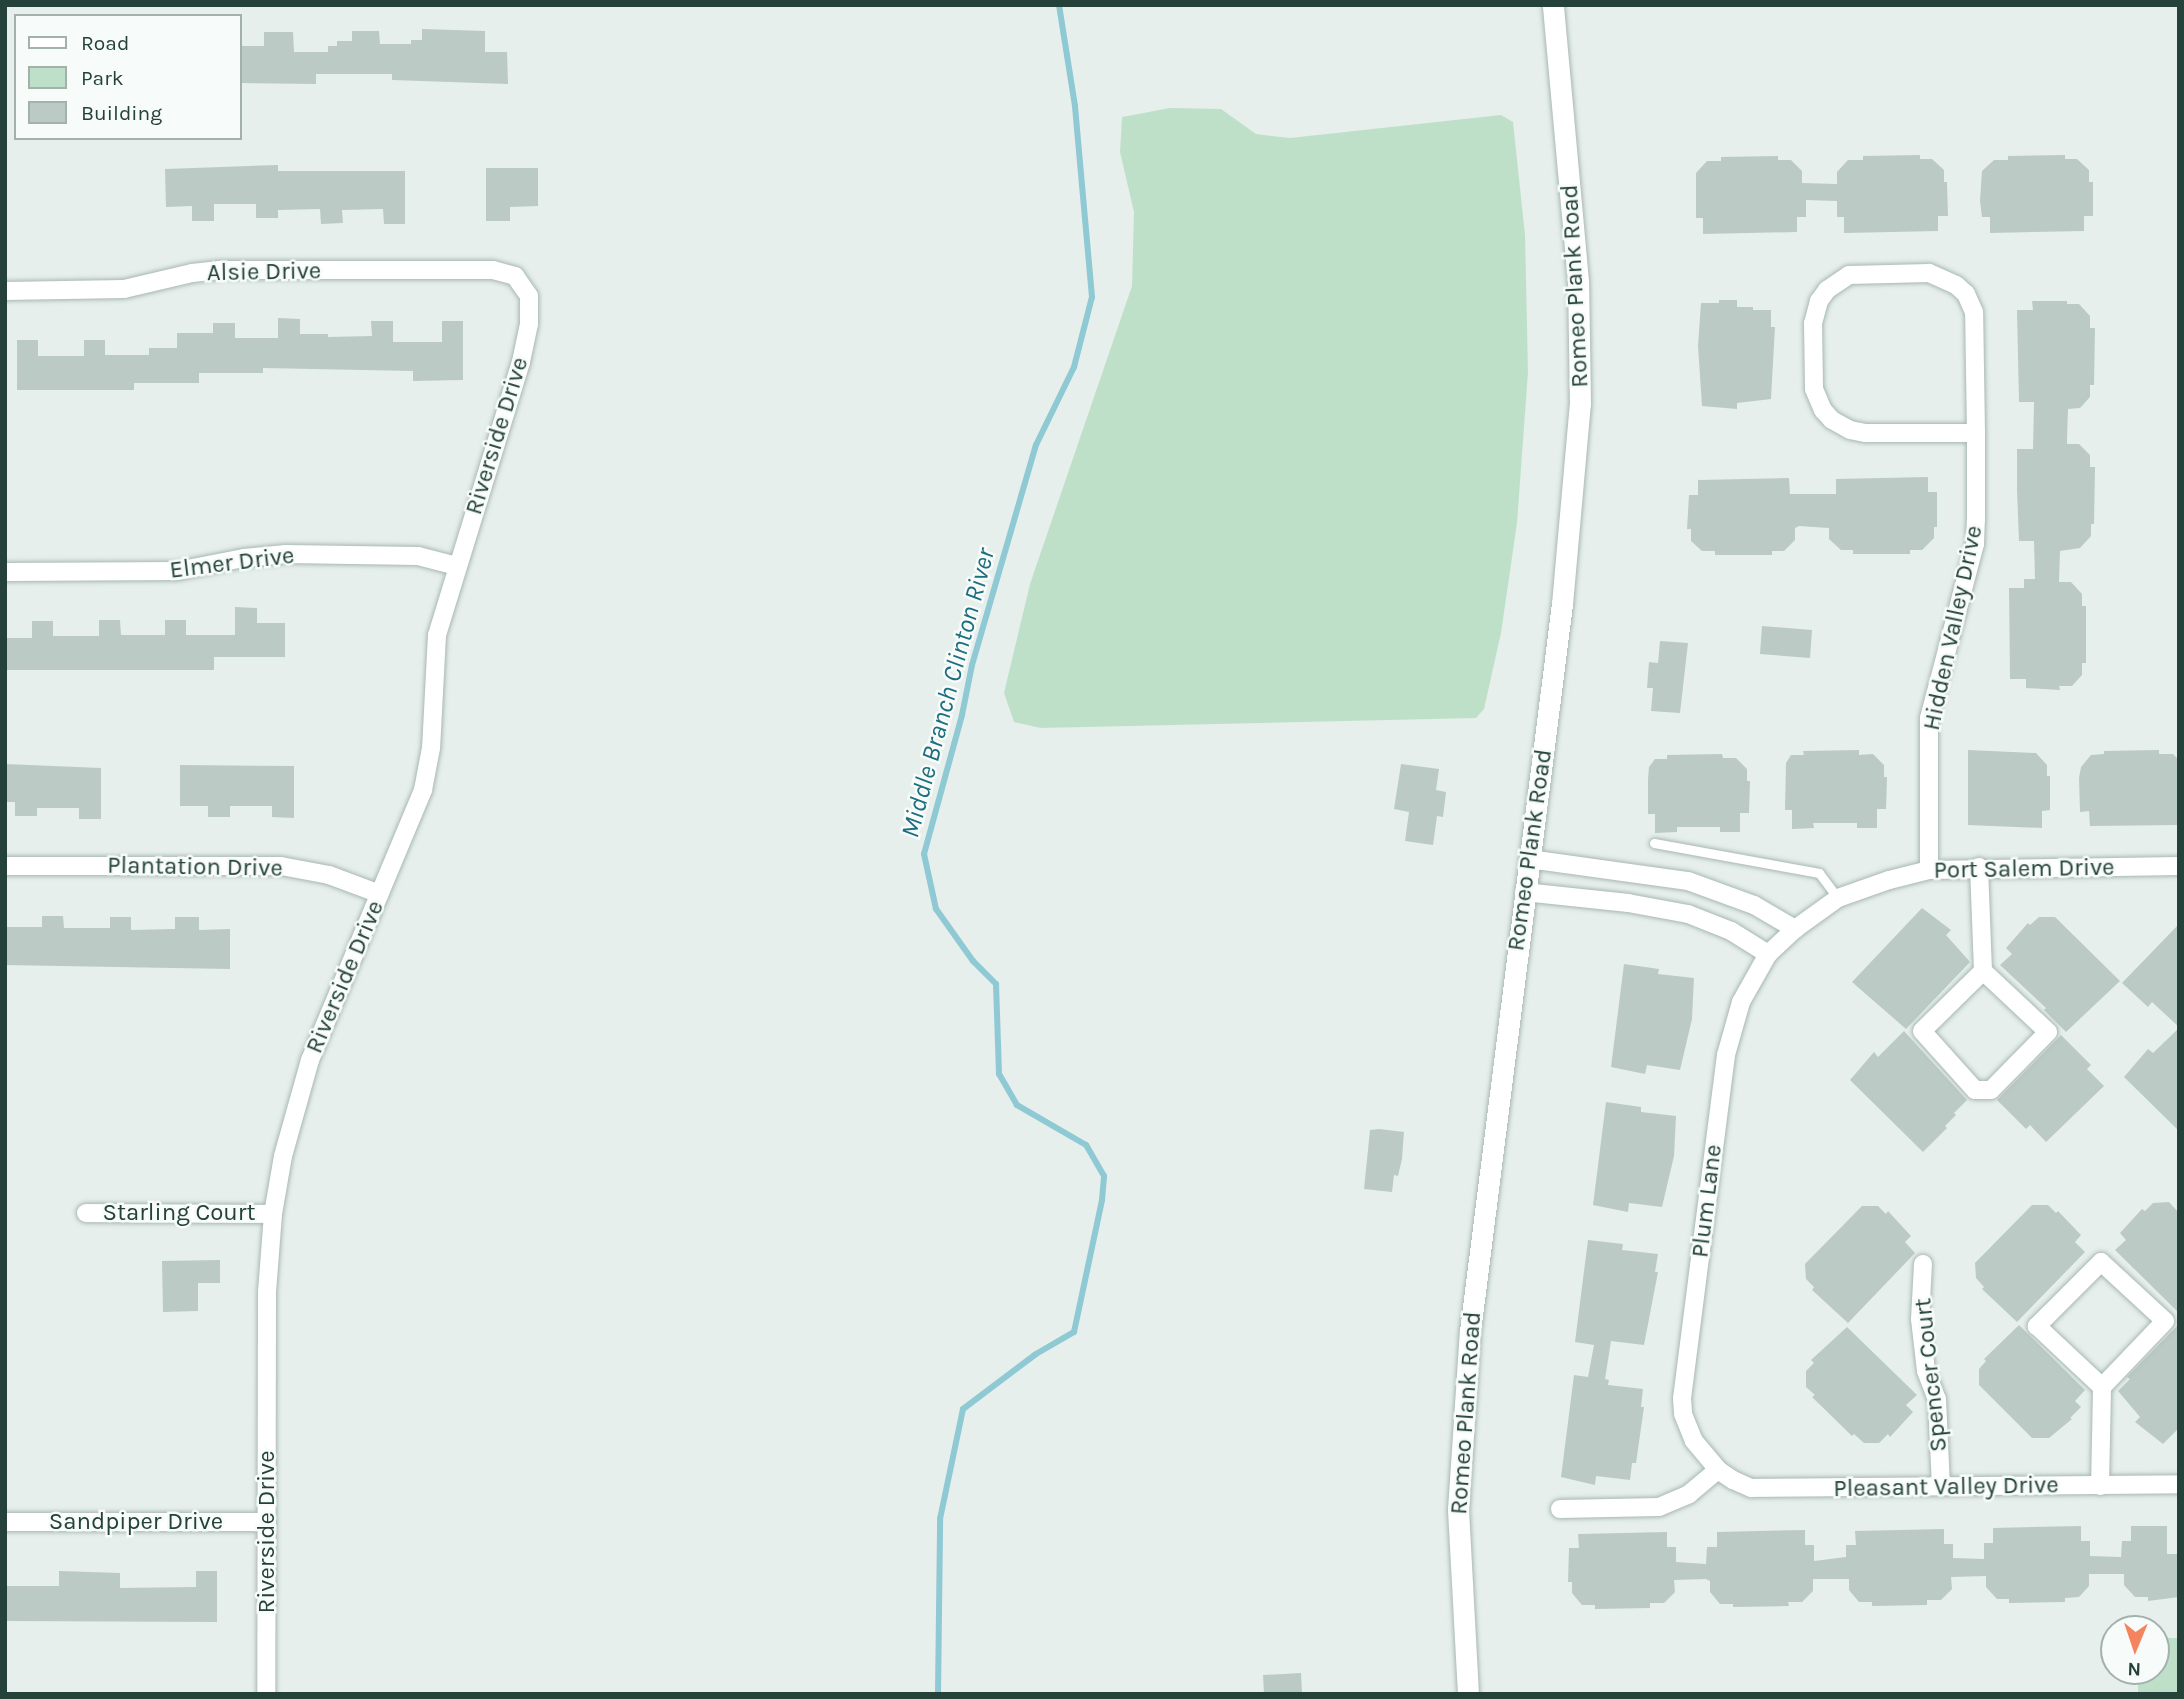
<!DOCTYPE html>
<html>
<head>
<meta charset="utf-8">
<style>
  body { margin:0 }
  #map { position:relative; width:2184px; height:1699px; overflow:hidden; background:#e6efeb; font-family:Karla,sans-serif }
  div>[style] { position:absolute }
  .green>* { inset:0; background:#bfe0c8 }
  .stream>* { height:6px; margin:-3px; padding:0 3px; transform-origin:3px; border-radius:3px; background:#8ec9d4 }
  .building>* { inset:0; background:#bbcac4 }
  .roads { filter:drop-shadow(0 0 2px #a8b8b2) drop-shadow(0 0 2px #a8b8b2) }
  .lane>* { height:9px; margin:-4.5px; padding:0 4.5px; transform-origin:4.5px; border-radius:4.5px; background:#fff }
  .street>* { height:18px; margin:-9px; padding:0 9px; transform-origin:9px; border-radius:9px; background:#fff }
  .secondary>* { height:21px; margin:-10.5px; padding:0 10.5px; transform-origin:10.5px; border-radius:10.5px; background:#fff }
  span { translate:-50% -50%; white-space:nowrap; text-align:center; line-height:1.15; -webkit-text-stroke:5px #f7fbf9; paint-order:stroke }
  .street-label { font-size:24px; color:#24423a }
  .water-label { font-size:26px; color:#1c6f80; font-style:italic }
  .frame { position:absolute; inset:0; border:7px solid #24423a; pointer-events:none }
  .legend { position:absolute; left:14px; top:14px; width:228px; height:126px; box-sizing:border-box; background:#f7fbf9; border:2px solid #a3b1ad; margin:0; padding:9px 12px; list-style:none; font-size:21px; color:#24423a }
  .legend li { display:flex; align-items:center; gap:14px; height:35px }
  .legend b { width:35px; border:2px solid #a3b1ad }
  .north { position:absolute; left:2100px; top:1615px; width:70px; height:70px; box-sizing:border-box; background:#f7fbf9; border:2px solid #a3b1ad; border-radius:50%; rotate:182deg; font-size:19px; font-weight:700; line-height:28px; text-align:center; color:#24423a }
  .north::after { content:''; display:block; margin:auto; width:24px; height:32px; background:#f4845f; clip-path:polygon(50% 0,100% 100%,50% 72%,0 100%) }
</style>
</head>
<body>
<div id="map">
  <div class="green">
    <i style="clip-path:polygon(1170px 108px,1221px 109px,1256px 134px,1290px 138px,1501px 115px,1513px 122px,1525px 235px,1528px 372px,1517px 523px,1501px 633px,1484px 709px,1476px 718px,1041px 728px,1014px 722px,1004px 693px,1030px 584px,1132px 286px,1134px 212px,1120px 152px,1122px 117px)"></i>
    <i style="clip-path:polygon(2156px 1638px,2179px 1638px,2179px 1694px,2138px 1694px,2138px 1671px,2156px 1671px)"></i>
  </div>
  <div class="stream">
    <i style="left:938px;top:1694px;width:175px;rotate:-89.3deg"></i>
    <i style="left:940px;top:1519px;width:112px;rotate:-78.2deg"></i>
    <i style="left:963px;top:1409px;width:91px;rotate:-37deg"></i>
    <i style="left:1036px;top:1354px;width:44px;rotate:-30.1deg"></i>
    <i style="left:1074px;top:1332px;width:135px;rotate:-78deg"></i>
    <i style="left:1102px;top:1200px;width:24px;rotate:-85deg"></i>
    <i style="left:1104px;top:1176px;width:36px;rotate:-120deg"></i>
    <i style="left:1086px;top:1145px;width:80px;rotate:-149.9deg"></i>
    <i style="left:1017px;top:1105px;width:36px;rotate:-120deg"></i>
    <i style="left:999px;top:1074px;width:90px;rotate:-91.9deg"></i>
    <i style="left:996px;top:984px;width:33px;rotate:-135deg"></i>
    <i style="left:973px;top:961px;width:64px;rotate:-125.4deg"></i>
    <i style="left:936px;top:909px;width:56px;rotate:-102.3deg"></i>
    <i style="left:924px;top:854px;width:144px;rotate:-74.7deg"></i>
    <i style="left:962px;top:715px;width:51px;rotate:-78.7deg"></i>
    <i style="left:972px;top:665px;width:229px;rotate:-73.8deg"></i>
    <i style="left:1036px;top:445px;width:87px;rotate:-64deg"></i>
    <i style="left:1074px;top:367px;width:72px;rotate:-75.6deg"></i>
    <i style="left:1092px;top:297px;width:192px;rotate:-95.1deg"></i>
    <i style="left:1075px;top:106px;width:102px;rotate:-99deg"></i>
  </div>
  <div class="building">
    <i style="clip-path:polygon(422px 29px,485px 31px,485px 52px,507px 52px,508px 84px,392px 80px,392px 74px,316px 74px,316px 84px,240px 83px,240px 46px,264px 46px,264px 32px,293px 32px,294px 52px,328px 52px,328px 46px,337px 46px,337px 41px,352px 41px,352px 31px,379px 31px,380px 44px,411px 44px,411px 40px,422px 40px)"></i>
    <i style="clip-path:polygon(1920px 155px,1920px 159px,1932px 159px,1944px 170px,1944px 182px,1947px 182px,1948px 216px,1938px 216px,1938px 231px,1844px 233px,1844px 217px,1837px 217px,1837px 201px,1806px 200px,1806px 217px,1797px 217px,1797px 232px,1703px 234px,1703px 218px,1696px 218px,1696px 173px,1707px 161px,1721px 161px,1721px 157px,1778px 156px,1778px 160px,1791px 160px,1802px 171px,1802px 183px,1837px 184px,1837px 172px,1848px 160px,1863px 160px,1863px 156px)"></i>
    <i style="clip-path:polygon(2065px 155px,2065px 159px,2077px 159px,2089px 170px,2089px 182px,2093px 182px,2093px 216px,2084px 216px,2084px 231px,1990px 233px,1990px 217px,1982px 217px,1980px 201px,1982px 171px,1994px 160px,2008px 160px,2008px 156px)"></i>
    <i style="clip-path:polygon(278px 165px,278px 171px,405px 171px,405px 224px,384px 224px,383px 209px,342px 210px,343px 223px,321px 224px,320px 209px,278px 210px,278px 218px,256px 218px,256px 204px,214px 204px,214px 221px,192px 221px,192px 206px,166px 207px,165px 169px)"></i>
    <i style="clip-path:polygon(486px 168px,538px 168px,538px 206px,510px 207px,510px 221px,486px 221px)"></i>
    <i style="clip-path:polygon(1719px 300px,1737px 300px,1737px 307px,1753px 307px,1753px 310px,1771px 310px,1771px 327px,1775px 327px,1771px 399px,1737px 403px,1737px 409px,1702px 406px,1698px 346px,1701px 303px,1719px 303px)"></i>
    <i style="clip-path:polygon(2032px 301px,2067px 301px,2067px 304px,2079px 304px,2090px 316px,2090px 328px,2095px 328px,2094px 385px,2090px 385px,2090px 397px,2080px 408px,2068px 409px,2067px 440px,2067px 444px,2079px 444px,2090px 455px,2090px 467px,2095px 467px,2094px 524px,2091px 524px,2091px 536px,2080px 548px,2060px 551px,2059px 582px,2071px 582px,2082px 594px,2082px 606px,2086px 606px,2086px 663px,2082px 663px,2082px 675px,2072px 686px,2059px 686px,2060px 690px,2026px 688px,2026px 679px,2010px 679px,2009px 588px,2024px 588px,2024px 579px,2035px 579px,2034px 541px,2019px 541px,2017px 489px,2017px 449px,2033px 449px,2034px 402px,2019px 402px,2017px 310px,2033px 310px)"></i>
    <i style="clip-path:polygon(278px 318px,300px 319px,300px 334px,328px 334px,328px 337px,372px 336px,371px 321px,393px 321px,393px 342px,442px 342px,442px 321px,463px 321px,463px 380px,413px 381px,413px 371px,263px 368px,263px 373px,199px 373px,199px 383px,134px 383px,134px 390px,17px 390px,17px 340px,38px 340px,38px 356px,84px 356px,84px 340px,105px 340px,105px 355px,149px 355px,149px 348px,177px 348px,177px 333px,213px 333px,213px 323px,235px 323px,235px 338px,278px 338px)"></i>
    <i style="clip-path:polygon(1928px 477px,1928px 492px,1937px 492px,1937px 527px,1934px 527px,1934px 538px,1922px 550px,1910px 550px,1910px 554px,1853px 554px,1853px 550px,1841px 550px,1829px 539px,1829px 528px,1799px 526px,1795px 528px,1795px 540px,1784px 551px,1772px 551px,1772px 555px,1715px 555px,1715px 551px,1702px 551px,1691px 541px,1691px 529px,1687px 529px,1689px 495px,1698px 495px,1698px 480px,1789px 478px,1790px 494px,1836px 494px,1836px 479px)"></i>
    <i style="clip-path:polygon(235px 607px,257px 608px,257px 623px,285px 623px,285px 657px,214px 657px,214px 670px,5px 670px,5px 638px,32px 638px,32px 621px,53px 621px,53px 636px,99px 636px,99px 620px,120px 620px,121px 635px,165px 635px,165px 620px,186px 620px,186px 635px,235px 635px)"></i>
    <i style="clip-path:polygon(1762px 626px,1812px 630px,1810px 658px,1760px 654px)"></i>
    <i style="clip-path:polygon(1660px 641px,1688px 643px,1680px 713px,1651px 711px,1653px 688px,1647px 688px,1649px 662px,1658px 663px)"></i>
    <i style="clip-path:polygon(1859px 750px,1859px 755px,1873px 754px,1884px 765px,1884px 777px,1887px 777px,1886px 809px,1877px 809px,1877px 828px,1857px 828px,1857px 823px,1813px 823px,1814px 828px,1792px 829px,1792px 810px,1785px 810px,1786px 763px,1791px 755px,1804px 755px,1803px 751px)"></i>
    <i style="clip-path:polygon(1968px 750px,2036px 753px,2047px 765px,2047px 776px,2050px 776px,2050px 810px,2042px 811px,2042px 828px,1968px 825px)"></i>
    <i style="clip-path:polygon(2159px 750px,2159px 754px,2173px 754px,2179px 760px,2178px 825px,2090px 826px,2089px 811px,2080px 812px,2079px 778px,2081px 767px,2091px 755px,2104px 754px,2104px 751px)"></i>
    <i style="clip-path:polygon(1722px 754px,1723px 758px,1736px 758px,1747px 769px,1747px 781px,1750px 781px,1749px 813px,1740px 813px,1740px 832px,1720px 832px,1720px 827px,1677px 827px,1677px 832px,1655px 833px,1655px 814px,1648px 814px,1648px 779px,1649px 767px,1655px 759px,1667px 759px,1667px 755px)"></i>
    <i style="clip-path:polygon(5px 764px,101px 768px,101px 819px,79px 819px,79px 808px,37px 808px,37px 816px,15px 816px,15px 802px,5px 802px)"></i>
    <i style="clip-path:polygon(1401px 764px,1439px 769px,1436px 790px,1446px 792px,1443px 817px,1437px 816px,1433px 845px,1405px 841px,1409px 812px,1394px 809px)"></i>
    <i style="clip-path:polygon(180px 765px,294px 766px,294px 818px,272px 817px,272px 806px,230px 806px,230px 817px,208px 817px,208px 806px,180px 806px)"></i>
    <i style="clip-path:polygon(1922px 908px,1951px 930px,1946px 935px,1970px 962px,1906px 1029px,1852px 982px)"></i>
    <i style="clip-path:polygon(42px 916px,63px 916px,64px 928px,110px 928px,110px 917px,131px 917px,131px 930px,175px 929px,175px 917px,199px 917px,199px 930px,230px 929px,230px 969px,5px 965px,5px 927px,42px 927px)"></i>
    <i style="clip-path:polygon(2039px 917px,2055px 917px,2120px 981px,2066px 1032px,2044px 1010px,2046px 1008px,2000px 965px,2012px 954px,2006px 948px,2028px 923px,2030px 925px)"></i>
    <i style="clip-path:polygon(2179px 924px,2179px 1027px,2152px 1002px,2148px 1007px,2122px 983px)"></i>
    <i style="clip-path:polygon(1624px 964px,1659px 969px,1658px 974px,1694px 978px,1692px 1019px,1680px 1070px,1647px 1065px,1645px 1074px,1611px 1067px)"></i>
    <i style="clip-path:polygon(2179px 1028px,2179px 1131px,2124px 1077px,2148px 1049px,2153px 1053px)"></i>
    <i style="clip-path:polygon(1904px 1031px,1967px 1100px,1954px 1113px,1956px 1115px,1945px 1126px,1947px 1128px,1923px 1152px,1850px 1080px,1874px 1052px,1878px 1057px)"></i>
    <i style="clip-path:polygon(2061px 1035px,2091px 1065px,2087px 1069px,2104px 1086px,2046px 1142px,2030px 1125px,2026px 1129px,1997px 1100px)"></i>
    <i style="clip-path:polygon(1606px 1102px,1641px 1107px,1641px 1112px,1676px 1116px,1674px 1156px,1662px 1207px,1629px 1203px,1628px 1212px,1593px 1205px)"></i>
    <i style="clip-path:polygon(1379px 1129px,1404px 1132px,1402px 1159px,1398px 1176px,1394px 1175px,1392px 1192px,1364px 1189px,1370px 1130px)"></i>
    <i style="clip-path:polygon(2169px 1202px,2179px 1213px,2179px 1313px,2115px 1250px,2126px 1240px,2120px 1233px,2142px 1209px,2145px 1211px,2153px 1203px)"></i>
    <i style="clip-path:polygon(2032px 1205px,2048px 1205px,2056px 1213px,2058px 1211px,2081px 1235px,2075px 1242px,2085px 1252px,2017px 1322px,1982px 1289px,1984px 1287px,1976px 1278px,1975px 1263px)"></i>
    <i style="clip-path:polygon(1862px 1206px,1878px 1206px,1886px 1214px,1888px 1211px,1911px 1236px,1905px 1242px,1915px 1253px,1848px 1323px,1812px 1290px,1814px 1287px,1806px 1279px,1805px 1264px)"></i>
    <i style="clip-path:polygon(1588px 1240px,1623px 1244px,1622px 1250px,1658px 1254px,1655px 1272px,1658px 1272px,1644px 1345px,1611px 1341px,1605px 1379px,1609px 1380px,1608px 1385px,1643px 1389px,1641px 1407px,1644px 1407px,1636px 1463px,1632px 1463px,1630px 1480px,1596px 1476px,1595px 1485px,1561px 1477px,1574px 1375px,1588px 1377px,1594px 1345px,1575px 1342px)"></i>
    <i style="clip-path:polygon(220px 1260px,220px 1283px,198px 1283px,198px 1311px,163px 1312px,162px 1261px)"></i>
    <i style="clip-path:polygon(2179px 1324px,2179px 1428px,2163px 1444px,2135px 1422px,2140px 1417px,2118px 1391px,2130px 1379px,2127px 1377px)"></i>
    <i style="clip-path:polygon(2019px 1325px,2085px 1390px,2075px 1401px,2081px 1407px,2070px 1418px,2072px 1419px,2049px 1438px,2032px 1438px,1979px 1385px,1979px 1369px,1986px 1361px,1984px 1359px)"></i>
    <i style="clip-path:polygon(1847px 1327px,1917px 1395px,1906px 1405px,1913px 1412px,1890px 1437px,1888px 1434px,1879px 1443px,1864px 1443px,1854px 1434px,1852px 1436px,1812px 1397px,1815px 1395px,1806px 1387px,1806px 1371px,1814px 1363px,1811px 1360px)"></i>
    <i style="clip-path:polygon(2081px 1526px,2081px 1541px,2090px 1541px,2090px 1556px,2121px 1557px,2122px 1541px,2131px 1541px,2131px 1526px,2167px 1526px,2167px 1554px,2179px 1554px,2179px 1597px,2148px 1601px,2148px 1597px,2135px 1597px,2124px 1585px,2124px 1574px,2089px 1574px,2089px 1586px,2079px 1597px,2065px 1598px,2065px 1602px,2009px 1603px,2009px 1599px,1997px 1599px,1986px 1587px,1986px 1576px,1951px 1577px,1952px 1589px,1941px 1600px,1927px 1600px,1927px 1605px,1872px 1606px,1872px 1602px,1859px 1602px,1849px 1590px,1849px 1579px,1813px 1579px,1813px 1591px,1802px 1602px,1788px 1602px,1789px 1606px,1733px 1607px,1733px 1604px,1720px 1604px,1710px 1592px,1710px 1581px,1706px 1579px,1674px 1580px,1675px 1592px,1664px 1603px,1650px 1603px,1650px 1608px,1595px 1609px,1595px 1605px,1582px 1605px,1572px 1593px,1572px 1582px,1568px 1582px,1569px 1548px,1579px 1548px,1578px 1534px,1667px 1532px,1667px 1547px,1676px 1547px,1676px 1562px,1706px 1564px,1707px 1547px,1717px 1547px,1717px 1532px,1805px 1530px,1805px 1545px,1814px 1545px,1814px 1561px,1846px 1557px,1846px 1545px,1856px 1545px,1855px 1531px,1944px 1529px,1944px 1544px,1953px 1544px,1953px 1558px,1984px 1559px,1984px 1543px,1993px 1543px,1993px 1528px)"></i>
    <i style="clip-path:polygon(59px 1571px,120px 1573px,120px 1588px,196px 1587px,196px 1571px,217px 1571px,217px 1622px,5px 1621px,5px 1586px,59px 1586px)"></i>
    <i style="clip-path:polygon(1301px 1673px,1302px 1694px,1264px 1694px,1263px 1675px)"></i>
  </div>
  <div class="roads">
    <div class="lane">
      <i style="left:1654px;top:843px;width:168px;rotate:10.3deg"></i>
      <i style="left:1819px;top:873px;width:31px;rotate:53deg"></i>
    </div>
    <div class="street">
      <i style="left:5px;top:291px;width:119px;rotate:-1deg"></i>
      <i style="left:124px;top:289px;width:70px;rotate:-13.2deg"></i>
      <i style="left:192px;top:273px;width:28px;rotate:-6deg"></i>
      <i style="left:220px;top:270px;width:273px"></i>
      <i style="left:493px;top:270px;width:23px;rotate:15deg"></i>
      <i style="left:515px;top:276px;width:24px;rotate:55deg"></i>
      <i style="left:529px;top:296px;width:28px;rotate:90deg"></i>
      <i style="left:529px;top:324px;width:39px;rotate:102deg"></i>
      <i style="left:521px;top:362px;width:286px;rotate:107.1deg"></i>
      <i style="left:437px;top:635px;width:113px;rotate:93deg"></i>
      <i style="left:431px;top:748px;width:43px;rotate:100.8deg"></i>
      <i style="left:423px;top:790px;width:293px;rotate:112.7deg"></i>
      <i style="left:310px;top:1060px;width:100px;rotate:105.7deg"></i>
      <i style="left:283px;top:1156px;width:59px;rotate:99.8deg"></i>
      <i style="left:273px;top:1214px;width:78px;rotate:94.4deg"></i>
      <i style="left:267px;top:1292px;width:402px;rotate:90.1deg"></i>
      <i style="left:5px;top:572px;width:172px;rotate:-0.3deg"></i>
      <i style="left:177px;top:571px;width:68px;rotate:-11deg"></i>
      <i style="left:244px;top:558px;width:42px;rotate:-5.4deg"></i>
      <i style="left:286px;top:554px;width:132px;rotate:0.9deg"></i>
      <i style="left:418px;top:556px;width:40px;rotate:14.4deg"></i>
      <i style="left:1529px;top:859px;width:161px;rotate:7.9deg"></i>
      <i style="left:1688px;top:881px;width:70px;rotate:20deg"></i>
      <i style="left:1754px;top:905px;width:48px;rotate:30.3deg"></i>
      <i style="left:5px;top:866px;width:276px"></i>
      <i style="left:281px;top:866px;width:49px;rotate:10.6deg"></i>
      <i style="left:329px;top:875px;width:54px;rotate:20.4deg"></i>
      <i style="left:2179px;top:866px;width:250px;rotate:179.1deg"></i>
      <i style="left:1929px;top:870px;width:41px;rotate:166deg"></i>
      <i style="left:1889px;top:880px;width:54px;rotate:160.6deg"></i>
      <i style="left:1838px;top:898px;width:53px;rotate:144.2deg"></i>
      <i style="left:1795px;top:929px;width:37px;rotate:137deg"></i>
      <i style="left:1768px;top:954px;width:55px;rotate:119.4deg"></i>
      <i style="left:1741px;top:1002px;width:55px;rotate:105.8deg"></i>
      <i style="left:1726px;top:1055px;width:346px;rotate:97.3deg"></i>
      <i style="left:1682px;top:1398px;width:16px;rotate:86deg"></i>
      <i style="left:1683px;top:1414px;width:29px;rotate:68deg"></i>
      <i style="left:1694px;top:1441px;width:38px;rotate:50deg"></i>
      <i style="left:1718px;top:1470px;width:18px;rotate:34deg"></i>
      <i style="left:1733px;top:1480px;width:20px;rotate:24deg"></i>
      <i style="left:1751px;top:1488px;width:428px;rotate:-0.5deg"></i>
      <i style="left:1979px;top:867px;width:104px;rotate:87.8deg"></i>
      <i style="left:1983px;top:971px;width:89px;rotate:43.2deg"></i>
      <i style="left:2048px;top:1032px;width:81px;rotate:134.5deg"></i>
      <i style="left:1991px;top:1090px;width:16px;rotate:180deg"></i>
      <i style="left:1975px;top:1090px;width:79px;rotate:-131.9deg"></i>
      <i style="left:1922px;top:1031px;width:86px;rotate:-44.5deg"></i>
      <i style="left:1929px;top:870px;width:152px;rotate:-90deg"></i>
      <i style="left:1929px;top:718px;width:180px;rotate:-75.2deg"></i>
      <i style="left:1975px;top:544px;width:24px;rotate:-88deg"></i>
      <i style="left:1976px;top:520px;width:87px;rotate:-90deg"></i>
      <i style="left:1976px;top:433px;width:121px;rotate:-90.9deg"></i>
      <i style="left:1974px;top:312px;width:20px;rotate:-114deg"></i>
      <i style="left:1966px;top:294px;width:13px;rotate:-138deg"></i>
      <i style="left:1956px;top:285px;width:30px;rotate:-156deg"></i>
      <i style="left:1929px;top:273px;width:80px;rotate:178.6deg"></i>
      <i style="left:1849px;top:275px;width:27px;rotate:146deg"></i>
      <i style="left:1827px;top:290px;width:14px;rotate:126deg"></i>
      <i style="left:1819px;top:301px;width:23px;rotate:105deg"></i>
      <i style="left:1813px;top:323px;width:66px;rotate:89.1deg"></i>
      <i style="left:1814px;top:389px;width:23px;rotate:67deg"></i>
      <i style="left:1823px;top:410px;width:13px;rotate:48deg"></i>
      <i style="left:1832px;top:420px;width:21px;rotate:29deg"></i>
      <i style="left:1850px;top:430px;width:16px;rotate:11deg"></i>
      <i style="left:1866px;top:433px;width:110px"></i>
      <i style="left:1524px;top:892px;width:105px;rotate:6deg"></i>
      <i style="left:1628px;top:903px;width:61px;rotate:10.4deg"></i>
      <i style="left:1688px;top:914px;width:46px;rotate:21.6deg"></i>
      <i style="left:1731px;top:931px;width:44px;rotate:31.9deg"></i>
      <i style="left:86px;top:1213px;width:187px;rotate:0.3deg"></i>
      <i style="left:1923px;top:1264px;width:55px;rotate:93.1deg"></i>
      <i style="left:1920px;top:1319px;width:52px;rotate:83.4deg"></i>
      <i style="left:1926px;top:1371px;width:30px;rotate:69deg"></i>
      <i style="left:1937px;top:1399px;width:88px;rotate:87.4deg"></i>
      <i style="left:2100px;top:1486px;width:99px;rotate:-88.8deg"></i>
      <i style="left:2102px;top:1387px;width:91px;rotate:-46.3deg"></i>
      <i style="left:2165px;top:1321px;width:87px;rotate:-137.3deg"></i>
      <i style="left:2101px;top:1262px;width:91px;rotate:135deg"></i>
      <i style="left:2037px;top:1326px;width:89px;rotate:43.2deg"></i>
      <i style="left:1560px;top:1509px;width:99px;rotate:-1.2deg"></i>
      <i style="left:1659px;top:1507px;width:33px;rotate:-23deg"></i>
      <i style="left:1689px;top:1494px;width:38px;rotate:-40deg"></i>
      <i style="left:5px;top:1522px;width:262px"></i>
    </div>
    <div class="secondary">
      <i style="left:1468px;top:1694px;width:184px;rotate:-93.1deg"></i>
      <i style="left:1458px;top:1510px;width:179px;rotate:-86.2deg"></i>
      <i style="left:1470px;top:1331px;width:733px;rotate:-82.79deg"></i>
      <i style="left:1562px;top:604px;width:201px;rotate:-84.9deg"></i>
      <i style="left:1580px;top:404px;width:123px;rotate:-90.9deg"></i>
      <i style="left:1578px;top:281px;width:277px;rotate:-95.2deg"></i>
    </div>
  </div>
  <div class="street-label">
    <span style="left:264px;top:272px;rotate:-1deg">Alsie Drive</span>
    <span style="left:1575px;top:286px;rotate:-93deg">Romeo Plank Road</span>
    <span style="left:497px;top:436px;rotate:-73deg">Riverside Drive</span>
    <span style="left:232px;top:563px;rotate:-7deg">Elmer Drive</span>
    <span style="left:1953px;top:628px;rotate:-78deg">Hidden Valley Drive</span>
    <span style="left:1530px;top:850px;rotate:-82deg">Romeo Plank Road</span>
    <span style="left:195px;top:867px;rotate:1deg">Plantation Drive</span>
    <span style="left:2024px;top:869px;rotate:-1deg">Port Salem Drive</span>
    <span style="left:345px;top:977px;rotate:-67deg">Riverside Drive</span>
    <span style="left:1707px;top:1201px;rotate:-83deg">Plum Lane</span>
    <span style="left:179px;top:1213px">Starling Court</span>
    <span style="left:1931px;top:1375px;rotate:-96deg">Spencer Court</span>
    <span style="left:1466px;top:1413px;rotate:-86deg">Romeo Plank Road</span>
    <span style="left:1946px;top:1487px;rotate:-1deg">Pleasant Valley Drive</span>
    <span style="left:136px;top:1522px">Sandpiper Drive</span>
    <span style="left:267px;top:1532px;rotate:-90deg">Riverside Drive</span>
  </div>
  <div class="water-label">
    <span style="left:948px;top:693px;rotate:-75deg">Middle Branch Clinton River</span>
  </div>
  <div class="frame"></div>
  <ul class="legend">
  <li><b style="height:9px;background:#fff"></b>Road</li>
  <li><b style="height:19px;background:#bfe0c8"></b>Park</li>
  <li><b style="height:19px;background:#bbcac4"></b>Building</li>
  </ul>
  <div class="north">N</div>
</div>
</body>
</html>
